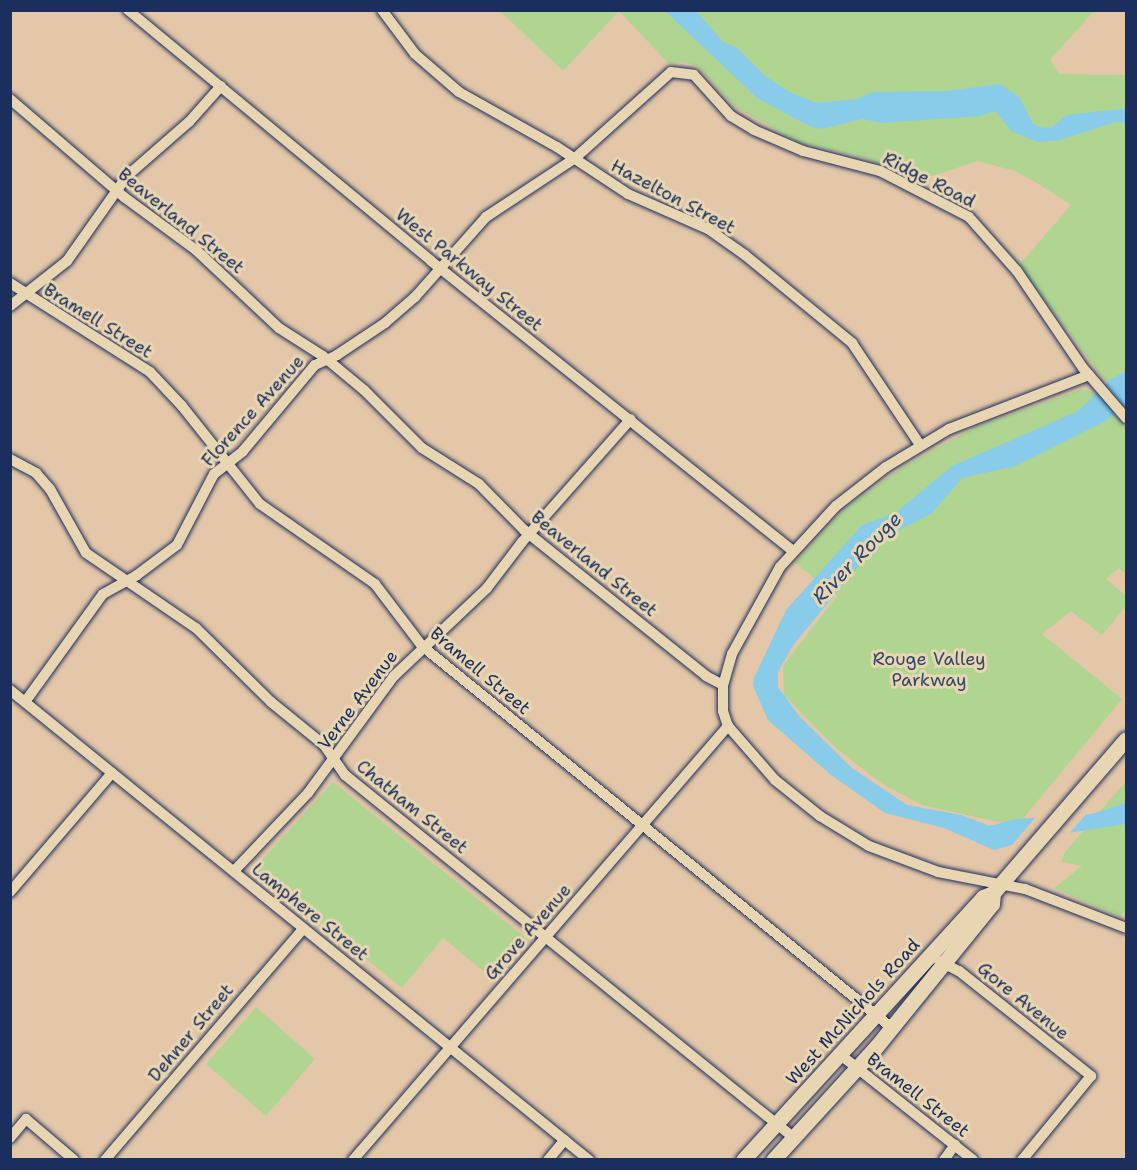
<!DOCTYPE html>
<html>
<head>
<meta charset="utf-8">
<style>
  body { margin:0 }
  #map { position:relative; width:1137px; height:1170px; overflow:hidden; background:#e4c7a8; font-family:"Shantell Sans",sans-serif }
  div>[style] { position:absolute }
  .green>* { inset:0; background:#afd591 }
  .water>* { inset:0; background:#88ccea }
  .pier>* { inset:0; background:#e4c7a8 }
  .roads { filter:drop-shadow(0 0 2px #1b2f5e) drop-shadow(0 0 2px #1b2f5e) }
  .minor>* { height:10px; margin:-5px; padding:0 5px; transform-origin:5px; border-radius:5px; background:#e8d6b3 }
  .secondary>* { height:15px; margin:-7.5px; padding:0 7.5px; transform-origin:7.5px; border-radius:7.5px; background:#e8d6b3 }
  span { translate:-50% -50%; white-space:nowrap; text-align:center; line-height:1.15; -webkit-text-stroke:6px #e8d6b3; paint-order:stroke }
  .street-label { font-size:18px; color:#1b2f5e }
  .park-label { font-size:18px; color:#314866 }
  .water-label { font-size:20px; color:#2b4773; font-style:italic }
  .frame { position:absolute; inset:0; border:12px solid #1b2f5e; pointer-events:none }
</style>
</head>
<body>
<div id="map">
  <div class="green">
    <i style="clip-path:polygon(500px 11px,1094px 11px,1050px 60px,1059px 74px,1126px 75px,1126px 403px,1099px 373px,1019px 265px,1071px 205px,1037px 183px,1015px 171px,978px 161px,920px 180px,864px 158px,799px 143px,734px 106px,698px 67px,685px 62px,668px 63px,619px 11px,563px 71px)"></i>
    <i style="clip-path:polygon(1082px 389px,1092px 392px,1126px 427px,1126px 574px,1119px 568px,1106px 579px,1126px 596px,1126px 606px,1102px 635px,1071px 611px,1042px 634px,1122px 699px,1017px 826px,922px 805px,881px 783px,836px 748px,784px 695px,783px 666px,837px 596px,795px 563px,845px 508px,903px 467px,974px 428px)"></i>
    <i style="clip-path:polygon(1126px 781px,1126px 910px,1120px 917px,1054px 888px,1082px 866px,1061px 862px,1065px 852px)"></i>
    <i style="clip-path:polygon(333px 782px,527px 939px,493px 979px,443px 938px,402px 988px,254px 869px)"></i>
    <i style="clip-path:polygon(256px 1007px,315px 1059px,266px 1116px,206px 1064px)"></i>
  </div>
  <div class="water">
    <i style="clip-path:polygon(665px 11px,696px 11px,723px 42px,737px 48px,764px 75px,789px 92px,817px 103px,857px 99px,873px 92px,946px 91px,1000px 84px,1020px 98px,1033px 124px,1043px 128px,1052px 127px,1066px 115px,1121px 109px,1126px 109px,1126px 123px,1116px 122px,1060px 140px,1038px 142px,1011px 131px,995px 111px,980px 116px,882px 123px,862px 119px,822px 129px,811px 127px,757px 98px)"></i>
    <i style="clip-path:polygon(1126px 371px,1126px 404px,1106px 421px,1016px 466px,962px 478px,931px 514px,881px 539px,794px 644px,778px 672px,778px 687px,800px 717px,852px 768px,907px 805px,961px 815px,990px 826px,1015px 819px,1091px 814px,1126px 803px,1126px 824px,1036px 838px,994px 850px,944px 828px,885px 813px,831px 775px,768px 720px,753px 686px,754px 678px,786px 610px,862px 525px,895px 513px,952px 466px,1078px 411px,1111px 379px)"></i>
  </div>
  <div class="pier">
    <i style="clip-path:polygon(1088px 812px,1068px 835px,1007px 851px,1039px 813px)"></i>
  </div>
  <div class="roads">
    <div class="minor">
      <i style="left:128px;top:10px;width:393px;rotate:39.6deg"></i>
      <i style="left:431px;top:261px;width:464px;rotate:38.7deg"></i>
      <i style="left:382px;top:10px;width:55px;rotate:53.1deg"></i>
      <i style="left:415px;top:54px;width:58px;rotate:40.8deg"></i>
      <i style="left:459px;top:92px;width:112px;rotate:29.3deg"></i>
      <i style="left:557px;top:147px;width:85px;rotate:33.5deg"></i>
      <i style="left:628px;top:194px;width:87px;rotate:23.6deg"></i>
      <i style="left:708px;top:229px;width:45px;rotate:35.1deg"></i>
      <i style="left:745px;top:255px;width:139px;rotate:39.4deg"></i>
      <i style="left:852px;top:343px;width:123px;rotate:56.3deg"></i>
      <i style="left:10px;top:99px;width:150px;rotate:40.7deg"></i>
      <i style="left:124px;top:197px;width:89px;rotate:36.4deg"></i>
      <i style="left:196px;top:250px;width:114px;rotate:43.2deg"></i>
      <i style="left:279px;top:328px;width:52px;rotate:32.5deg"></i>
      <i style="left:323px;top:356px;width:53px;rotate:39.7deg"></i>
      <i style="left:364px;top:390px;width:82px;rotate:45deg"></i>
      <i style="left:422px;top:448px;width:67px;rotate:32.3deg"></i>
      <i style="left:479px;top:484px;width:64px;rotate:45.6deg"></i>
      <i style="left:524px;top:530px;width:233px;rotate:38.7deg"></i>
      <i style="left:706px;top:676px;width:19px;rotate:28deg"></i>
      <i style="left:10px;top:283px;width:166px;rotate:32.4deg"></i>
      <i style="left:150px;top:372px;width:47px;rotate:46.7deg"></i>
      <i style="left:182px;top:406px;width:125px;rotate:51.5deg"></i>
      <i style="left:260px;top:504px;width:140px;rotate:34.8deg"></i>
      <i style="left:375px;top:584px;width:78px;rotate:52.8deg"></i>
      <i style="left:422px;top:646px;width:606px;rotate:39.1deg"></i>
      <i style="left:10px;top:306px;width:73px;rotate:-38.3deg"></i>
      <i style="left:67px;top:261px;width:104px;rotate:-54.8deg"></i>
      <i style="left:127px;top:176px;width:82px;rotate:-41.1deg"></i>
      <i style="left:189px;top:122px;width:48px;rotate:-48.4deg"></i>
      <i style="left:1089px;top:375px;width:150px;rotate:158.9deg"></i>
      <i style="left:949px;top:429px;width:74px;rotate:148.9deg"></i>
      <i style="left:886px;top:467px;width:63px;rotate:142deg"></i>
      <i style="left:836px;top:506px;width:83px;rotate:132.6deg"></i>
      <i style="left:780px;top:567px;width:99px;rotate:118.9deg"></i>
      <i style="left:732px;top:654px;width:32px;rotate:106deg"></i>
      <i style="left:723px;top:685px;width:26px;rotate:90deg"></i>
      <i style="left:723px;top:711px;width:16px;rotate:72deg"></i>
      <i style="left:728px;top:726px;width:72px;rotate:49deg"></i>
      <i style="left:775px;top:780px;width:58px;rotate:38.7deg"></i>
      <i style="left:820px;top:816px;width:57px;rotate:31.5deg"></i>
      <i style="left:869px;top:846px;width:74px;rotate:20.6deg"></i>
      <i style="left:938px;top:872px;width:89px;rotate:11.1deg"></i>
      <i style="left:1025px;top:889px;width:108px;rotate:21.1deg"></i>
      <i style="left:10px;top:459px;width:30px;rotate:28deg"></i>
      <i style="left:36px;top:473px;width:21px;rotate:49deg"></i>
      <i style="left:50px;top:489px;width:73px;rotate:60.6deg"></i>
      <i style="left:86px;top:553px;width:133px;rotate:34.3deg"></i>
      <i style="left:196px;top:628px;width:105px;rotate:44.6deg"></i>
      <i style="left:271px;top:702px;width:68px;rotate:39.1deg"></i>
      <i style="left:324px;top:745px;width:37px;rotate:55deg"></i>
      <i style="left:345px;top:775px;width:577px;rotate:38.95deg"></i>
      <i style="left:10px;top:690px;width:746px;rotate:39.07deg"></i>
      <i style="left:25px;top:702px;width:133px;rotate:-54.2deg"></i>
      <i style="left:103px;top:594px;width:39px;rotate:-29deg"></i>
      <i style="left:137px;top:575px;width:50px;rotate:-36.9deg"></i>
      <i style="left:177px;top:545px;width:80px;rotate:-62.5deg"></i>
      <i style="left:214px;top:474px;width:37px;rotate:-38deg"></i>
      <i style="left:243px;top:451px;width:112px;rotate:-50.1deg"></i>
      <i style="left:315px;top:365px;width:24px;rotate:-24deg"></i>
      <i style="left:337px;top:355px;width:58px;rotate:-33.7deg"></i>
      <i style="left:385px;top:323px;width:40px;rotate:-41deg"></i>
      <i style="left:415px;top:297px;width:107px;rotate:-48.4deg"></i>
      <i style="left:486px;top:217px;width:105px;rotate:-33.4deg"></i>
      <i style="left:574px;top:159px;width:130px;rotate:-41.9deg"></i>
      <i style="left:671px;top:72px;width:23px;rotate:7deg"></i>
      <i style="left:694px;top:75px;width:55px;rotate:47.9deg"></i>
      <i style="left:731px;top:116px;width:27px;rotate:31deg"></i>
      <i style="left:754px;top:130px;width:53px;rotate:23.2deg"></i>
      <i style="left:803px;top:151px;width:80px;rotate:14.6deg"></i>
      <i style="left:880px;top:171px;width:100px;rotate:27.3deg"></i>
      <i style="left:969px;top:217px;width:72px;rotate:48.4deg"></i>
      <i style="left:1017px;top:271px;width:117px;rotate:55.8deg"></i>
      <i style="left:1083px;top:368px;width:66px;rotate:49.3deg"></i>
      <i style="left:234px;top:871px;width:108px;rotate:-46.5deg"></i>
      <i style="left:308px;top:793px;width:145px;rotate:-53.7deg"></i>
      <i style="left:394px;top:676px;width:128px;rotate:-43.4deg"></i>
      <i style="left:487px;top:588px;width:58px;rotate:-52.7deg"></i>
      <i style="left:522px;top:542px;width:164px;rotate:-48.5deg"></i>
      <i style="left:10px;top:892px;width:157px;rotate:-49.4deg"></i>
      <i style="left:939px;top:961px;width:22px;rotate:27deg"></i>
      <i style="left:959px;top:971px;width:169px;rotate:38.5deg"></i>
      <i style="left:1091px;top:1076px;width:109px;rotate:129.4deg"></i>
      <i style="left:842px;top:1056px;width:167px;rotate:38.4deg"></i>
      <i style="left:10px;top:1138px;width:25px;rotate:-50deg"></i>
      <i style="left:26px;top:1119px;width:63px;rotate:40.5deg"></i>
      <i style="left:105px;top:1160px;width:304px;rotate:-49.4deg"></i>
      <i style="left:353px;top:1160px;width:574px;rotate:-49.17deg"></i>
      <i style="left:548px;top:1160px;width:26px;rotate:-50deg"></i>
      <i style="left:944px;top:1160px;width:19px;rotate:-54deg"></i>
    </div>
    <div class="secondary">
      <i style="left:743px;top:1160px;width:356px;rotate:-47.6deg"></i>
      <i style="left:983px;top:897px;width:11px;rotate:-22deg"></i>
      <i style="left:993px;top:893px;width:203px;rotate:-49.2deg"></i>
      <i style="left:773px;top:1160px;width:153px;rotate:-47.7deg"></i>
      <i style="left:876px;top:1047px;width:184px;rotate:-51deg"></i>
      <i style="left:992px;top:904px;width:11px;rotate:-85deg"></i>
    </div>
  </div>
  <div class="street-label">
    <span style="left:929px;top:180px;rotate:27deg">Ridge Road</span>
    <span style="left:673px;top:197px;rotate:28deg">Hazelton Street</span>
    <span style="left:181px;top:221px;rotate:39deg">Beaverland Street</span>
    <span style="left:469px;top:270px;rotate:39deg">West Parkway Street</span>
    <span style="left:98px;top:321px;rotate:32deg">Bramell Street</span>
    <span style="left:253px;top:411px;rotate:-48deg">Florence Avenue</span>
    <span style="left:594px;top:564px;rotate:39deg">Beaverland Street</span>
    <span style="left:480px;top:671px;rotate:40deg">Bramell Street</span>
    <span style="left:358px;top:700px;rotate:-53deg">Verne Avenue</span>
    <span style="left:412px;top:807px;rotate:39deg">Chatham Street</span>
    <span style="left:310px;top:912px;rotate:39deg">Lamphere Street</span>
    <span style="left:528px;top:932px;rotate:-49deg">Grove Avenue</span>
    <span style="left:1023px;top:1001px;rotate:39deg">Gore Avenue</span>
    <span style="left:853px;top:1012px;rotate:-48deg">West McNichols Road</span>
    <span style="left:191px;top:1033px;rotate:-50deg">Dehner Street</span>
    <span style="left:918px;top:1095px;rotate:38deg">Bramell Street</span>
  </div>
  <div class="park-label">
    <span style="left:929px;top:670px">Rouge Valley<br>Parkway</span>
  </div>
  <div class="water-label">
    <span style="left:857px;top:558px;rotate:-46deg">River Rouge</span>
  </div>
  <div class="frame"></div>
</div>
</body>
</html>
